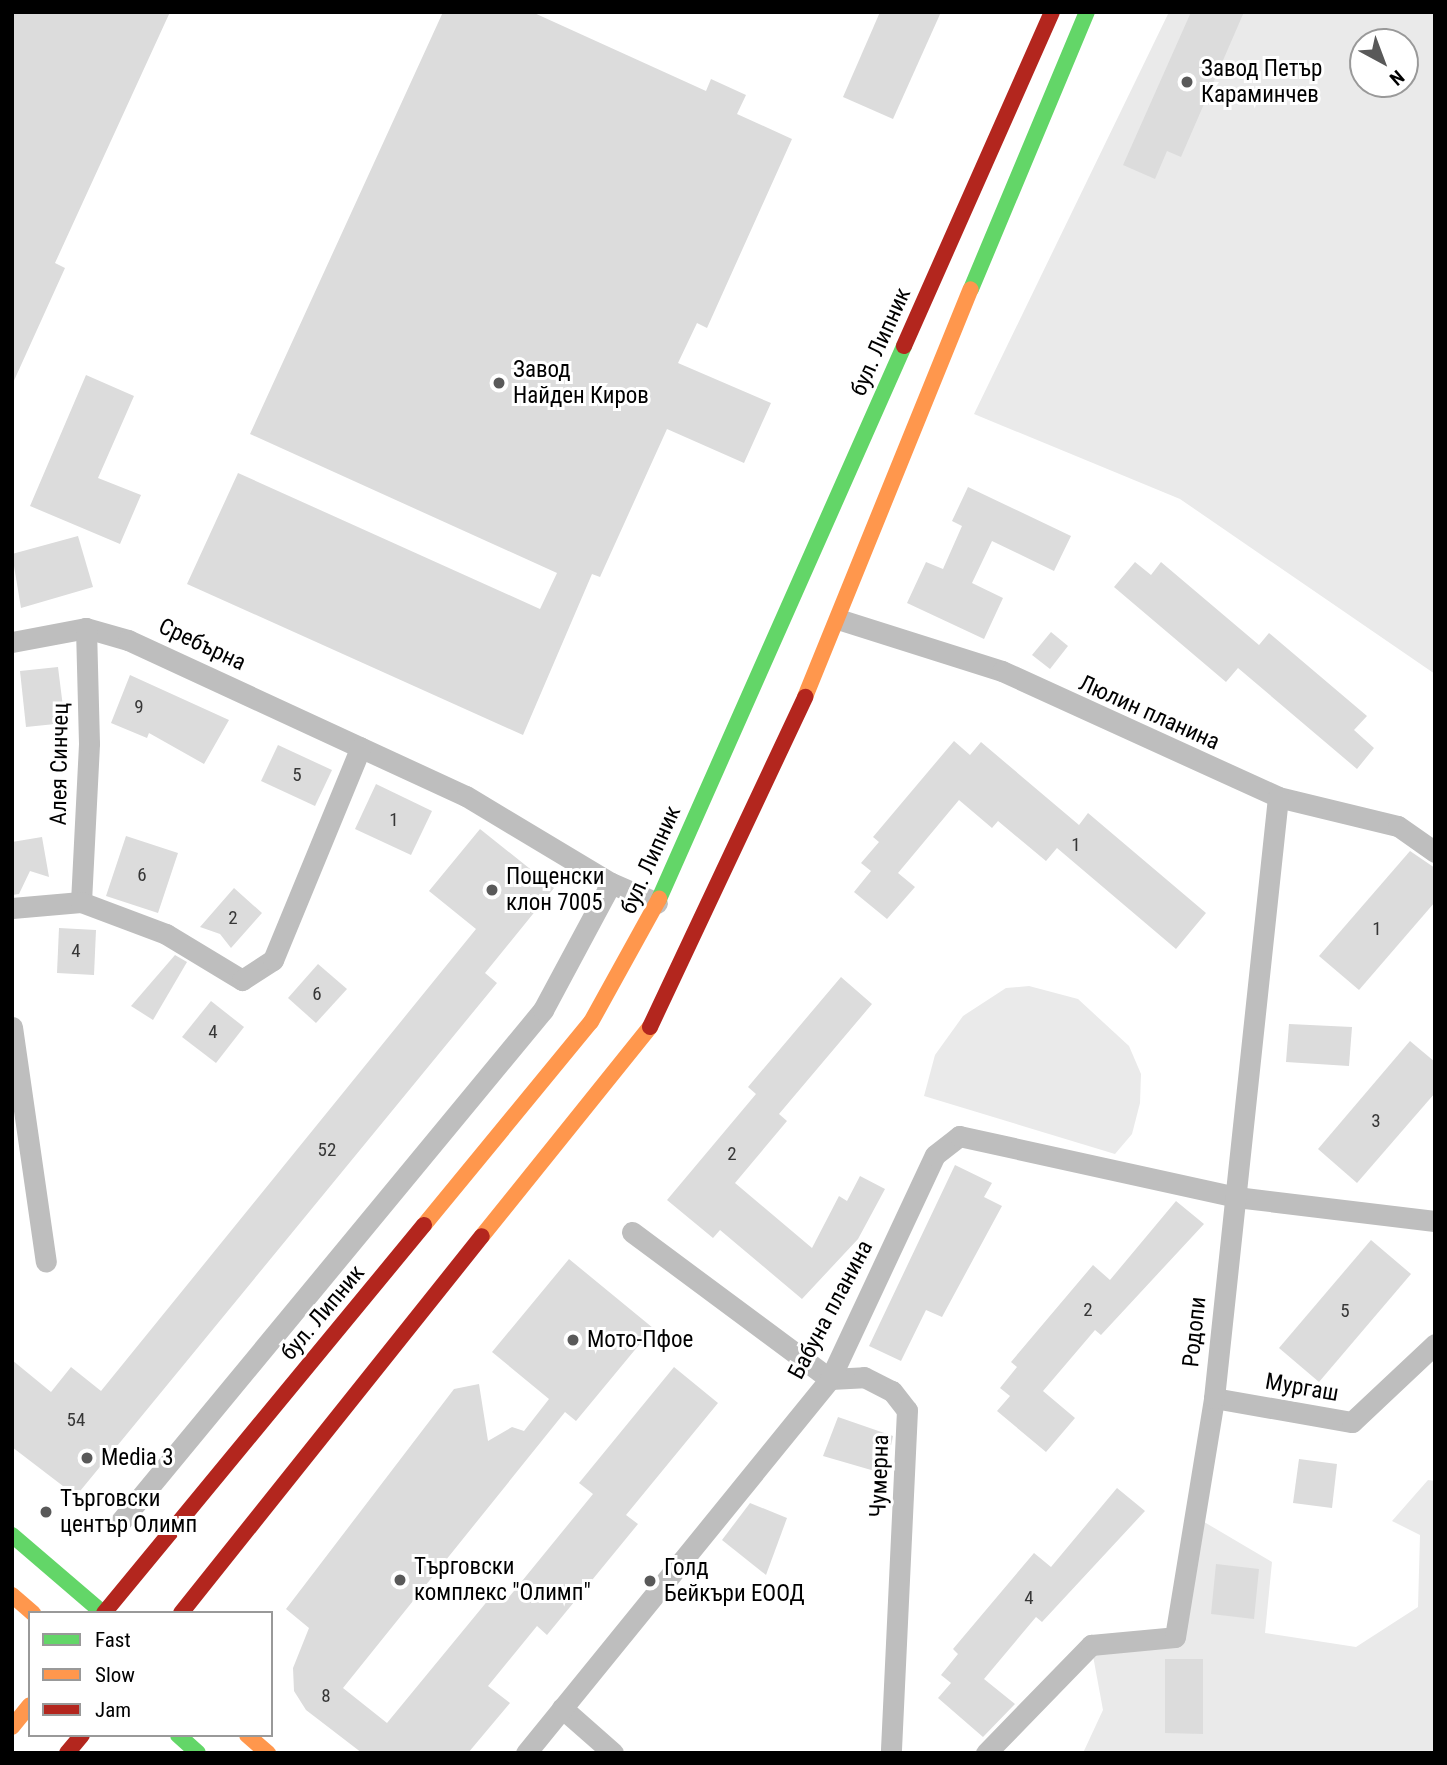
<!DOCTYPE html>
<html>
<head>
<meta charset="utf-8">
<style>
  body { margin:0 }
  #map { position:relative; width:1447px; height:1765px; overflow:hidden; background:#fff; font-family:"Roboto Condensed",sans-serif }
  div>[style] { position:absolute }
  .green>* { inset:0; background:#eaeaea }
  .building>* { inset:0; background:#dcdcdc }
  .street>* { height:21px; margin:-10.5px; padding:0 10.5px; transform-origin:10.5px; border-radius:10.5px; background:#bebebe }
  .fast>* { height:16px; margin:-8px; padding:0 8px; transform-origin:8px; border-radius:8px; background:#63d668 }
  .slow>* { height:16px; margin:-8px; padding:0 8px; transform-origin:8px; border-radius:8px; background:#ff974d }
  .jam>* { height:16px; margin:-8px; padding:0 8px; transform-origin:8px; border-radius:8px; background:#b3261e }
  .dots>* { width:19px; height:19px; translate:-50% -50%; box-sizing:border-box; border:4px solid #fff; border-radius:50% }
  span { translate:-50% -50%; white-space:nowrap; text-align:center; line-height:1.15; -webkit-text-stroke:6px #fff; paint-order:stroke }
  .number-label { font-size:19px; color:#373737 }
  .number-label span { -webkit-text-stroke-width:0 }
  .poi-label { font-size:23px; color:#000 }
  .left { translate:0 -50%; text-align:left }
  .street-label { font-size:23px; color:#000 }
  .frame { position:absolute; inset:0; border:14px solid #000; pointer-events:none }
  .legend { position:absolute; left:28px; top:1611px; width:245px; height:126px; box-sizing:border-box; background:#fff; border:2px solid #999; margin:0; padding:9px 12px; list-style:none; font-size:21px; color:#000 }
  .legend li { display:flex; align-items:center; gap:14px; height:35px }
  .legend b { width:35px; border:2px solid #999 }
  .north { position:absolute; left:1349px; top:28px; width:70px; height:70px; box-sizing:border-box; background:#fff; border:2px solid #999; border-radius:50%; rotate:139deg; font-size:19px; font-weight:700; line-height:28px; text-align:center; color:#000 }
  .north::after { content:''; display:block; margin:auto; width:24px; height:32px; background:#595959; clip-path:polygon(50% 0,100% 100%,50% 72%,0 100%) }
</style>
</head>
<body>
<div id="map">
  <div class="green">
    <i style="clip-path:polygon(evenodd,1169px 12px,1435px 12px,1435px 674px,1180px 499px,974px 414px,1169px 12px,1363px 42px,1405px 42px,1405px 84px,1363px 84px,1363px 42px)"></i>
    <i style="clip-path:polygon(1029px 986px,1078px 999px,1129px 1046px,1141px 1074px,1140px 1103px,1132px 1134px,1115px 1154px,924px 1096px,935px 1055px,963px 1016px,1006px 988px)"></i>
    <i style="clip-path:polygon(1428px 1480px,1435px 1481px,1435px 1753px,1083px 1753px,1103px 1710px,1091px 1645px,1175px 1636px,1194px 1516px,1272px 1562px,1265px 1633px,1356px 1647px,1418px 1607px,1420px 1535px,1392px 1521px)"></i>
  </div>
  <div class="building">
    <i style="clip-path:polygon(12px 12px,170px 12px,55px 263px,65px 268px,12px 385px)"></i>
    <i style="clip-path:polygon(443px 12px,532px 12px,706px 91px,711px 79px,746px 95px,737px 114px,792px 139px,707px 328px,697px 323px,678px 363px,771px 403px,744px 463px,667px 429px,600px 577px,592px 574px,523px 735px,187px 584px,238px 473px,540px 609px,557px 573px,250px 434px)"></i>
    <i style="clip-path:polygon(880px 12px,941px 12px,893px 119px,843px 97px)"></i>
    <i style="clip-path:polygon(1191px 12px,1244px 12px,1181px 157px,1167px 151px,1155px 179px,1123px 165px)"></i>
    <i style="clip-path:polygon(86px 375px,134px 396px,98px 478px,141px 495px,120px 544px,30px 506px)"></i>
    <i style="clip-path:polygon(968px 487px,1071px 536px,1054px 571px,992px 541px,972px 583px,1003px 598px,984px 639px,907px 603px,926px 562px,943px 569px,962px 526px,952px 521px)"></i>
    <i style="clip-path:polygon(78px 536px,93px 587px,21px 608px,12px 554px)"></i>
    <i style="clip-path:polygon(1135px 562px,1151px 575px,1161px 562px,1259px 645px,1269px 633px,1367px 716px,1354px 730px,1374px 748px,1357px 769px,1238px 668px,1226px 682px,1114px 587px)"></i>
    <i style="clip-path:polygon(1051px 632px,1068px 646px,1050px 669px,1032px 655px)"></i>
    <i style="clip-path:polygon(58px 667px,65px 723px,26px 727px,20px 671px)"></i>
    <i style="clip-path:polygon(130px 675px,229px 720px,204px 764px,149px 733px,147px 738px,111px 723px)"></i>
    <i style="clip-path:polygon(954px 741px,970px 755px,981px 742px,1079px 825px,1088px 813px,1206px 913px,1176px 949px,1057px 848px,1046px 861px,998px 821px,992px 828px,959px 800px,898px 873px,915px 887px,887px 919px,854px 892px,871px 871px,861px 863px,879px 842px,873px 837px)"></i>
    <i style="clip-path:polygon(278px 745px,332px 770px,315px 806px,261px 781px)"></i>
    <i style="clip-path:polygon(376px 784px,432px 811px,411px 855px,355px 829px)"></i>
    <i style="clip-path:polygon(480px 829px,554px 888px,485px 973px,497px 983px,76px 1496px,12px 1447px,12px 1360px,51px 1392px,71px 1367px,101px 1391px,476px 929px,429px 891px)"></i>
    <i style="clip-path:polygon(126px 836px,178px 853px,158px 913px,106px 896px)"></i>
    <i style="clip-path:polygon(42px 837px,49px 877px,30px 871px,19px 894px,12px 895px,12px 842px)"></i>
    <i style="clip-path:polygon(1410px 851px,1435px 868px,1435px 902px,1359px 990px,1319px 956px)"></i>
    <i style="clip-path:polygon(234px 888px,262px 913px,231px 948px,220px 934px,200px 927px)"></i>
    <i style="clip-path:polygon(59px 928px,96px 930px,94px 975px,57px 973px)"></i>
    <i style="clip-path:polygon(175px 955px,187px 962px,153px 1020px,131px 1006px)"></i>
    <i style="clip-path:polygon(318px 964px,347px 989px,316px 1023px,288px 998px)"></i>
    <i style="clip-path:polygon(841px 977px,872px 1004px,779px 1114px,787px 1121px,735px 1183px,812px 1248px,839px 1196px,847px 1201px,860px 1176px,885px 1189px,858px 1239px,802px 1299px,720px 1230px,713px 1238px,667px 1200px,756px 1094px,748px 1087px)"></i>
    <i style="clip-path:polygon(211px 1001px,244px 1027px,216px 1063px,182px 1037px)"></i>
    <i style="clip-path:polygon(1289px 1024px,1352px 1027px,1349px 1066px,1286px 1062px)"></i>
    <i style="clip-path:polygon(1410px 1041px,1435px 1062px,1435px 1093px,1357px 1183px,1318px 1149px)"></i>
    <i style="clip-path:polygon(955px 1165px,992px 1183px,984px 1197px,1002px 1206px,942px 1317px,926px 1310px,901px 1361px,869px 1346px)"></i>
    <i style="clip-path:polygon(1176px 1201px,1204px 1224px,1101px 1335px,1095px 1330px,1043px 1391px,1075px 1418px,1046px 1452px,997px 1411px,1010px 1396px,1000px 1388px,1017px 1367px,1011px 1362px,1093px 1265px,1110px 1280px)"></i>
    <i style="clip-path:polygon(1371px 1240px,1411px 1274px,1319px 1382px,1279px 1348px)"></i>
    <i style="clip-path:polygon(569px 1259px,653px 1328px,576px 1421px,565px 1412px,343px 1688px,387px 1723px,494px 1593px,505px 1602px,593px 1494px,579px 1483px,674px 1367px,718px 1403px,626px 1515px,638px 1524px,547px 1635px,537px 1626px,488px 1686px,510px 1703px,468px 1753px,362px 1753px,306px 1710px,294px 1691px,293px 1668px,309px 1628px,286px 1609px,454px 1389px,479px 1384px,488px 1441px,512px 1427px,524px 1431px,549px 1399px,492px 1352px)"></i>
    <i style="clip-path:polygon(838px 1417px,893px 1436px,885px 1474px,823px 1456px)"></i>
    <i style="clip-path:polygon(1299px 1459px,1337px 1464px,1332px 1508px,1293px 1503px)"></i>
    <i style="clip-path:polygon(1117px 1488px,1145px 1511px,1042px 1622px,1036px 1617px,984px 1679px,1015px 1704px,983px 1737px,938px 1698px,951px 1683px,941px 1675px,958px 1654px,953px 1649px,1034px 1553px,1051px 1567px)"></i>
    <i style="clip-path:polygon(750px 1503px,787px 1518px,766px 1575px,722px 1540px)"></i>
    <i style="clip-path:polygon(1216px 1564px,1259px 1569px,1254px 1619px,1211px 1614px)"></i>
    <i style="clip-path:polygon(1165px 1659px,1203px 1659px,1203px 1734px,1165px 1733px)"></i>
  </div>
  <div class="street">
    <i style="left:841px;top:620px;width:169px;rotate:17.6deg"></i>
    <i style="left:1002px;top:671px;width:303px;rotate:24.5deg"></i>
    <i style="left:1278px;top:797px;width:123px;rotate:13.6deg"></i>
    <i style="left:1398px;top:826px;width:45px;rotate:35.1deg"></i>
    <i style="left:12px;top:642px;width:75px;rotate:-10.7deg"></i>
    <i style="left:86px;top:628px;width:44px;rotate:15.9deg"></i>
    <i style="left:128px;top:640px;width:372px;rotate:24.8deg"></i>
    <i style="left:466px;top:796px;width:169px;rotate:31deg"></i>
    <i style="left:611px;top:883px;width:50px;rotate:23.5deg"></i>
    <i style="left:81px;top:902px;width:159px;rotate:-87.1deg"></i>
    <i style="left:89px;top:743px;width:115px;rotate:-91.5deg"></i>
    <i style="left:12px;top:908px;width:69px;rotate:-5deg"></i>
    <i style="left:81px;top:902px;width:91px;rotate:20.6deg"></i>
    <i style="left:166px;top:934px;width:89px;rotate:31.2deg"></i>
    <i style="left:242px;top:980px;width:37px;rotate:-33deg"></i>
    <i style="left:273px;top:960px;width:230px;rotate:-67.6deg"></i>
    <i style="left:12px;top:1027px;width:237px;rotate:81.8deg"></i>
    <i style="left:632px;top:1232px;width:247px;rotate:36.6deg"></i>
    <i style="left:830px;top:1379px;width:34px;rotate:-3deg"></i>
    <i style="left:864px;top:1377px;width:31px;rotate:27deg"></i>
    <i style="left:892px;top:1391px;width:24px;rotate:52deg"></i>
    <i style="left:907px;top:1410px;width:343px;rotate:92.7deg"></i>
    <i style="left:1214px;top:1398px;width:140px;rotate:9.9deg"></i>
    <i style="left:1352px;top:1422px;width:114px;rotate:-43.2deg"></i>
    <i style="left:121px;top:1521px;width:663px;rotate:-50.45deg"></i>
    <i style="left:543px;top:1010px;width:144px;rotate:-61.8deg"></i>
    <i style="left:562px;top:1708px;width:68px;rotate:41.4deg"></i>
    <i style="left:526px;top:1753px;width:482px;rotate:-50.9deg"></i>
    <i style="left:830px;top:1379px;width:247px;rotate:-64.9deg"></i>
    <i style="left:935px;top:1155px;width:31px;rotate:-38deg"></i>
    <i style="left:959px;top:1136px;width:284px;rotate:12.4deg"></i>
    <i style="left:1236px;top:1197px;width:200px;rotate:6.9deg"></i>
    <i style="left:986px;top:1753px;width:151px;rotate:-45.8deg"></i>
    <i style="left:1091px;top:1645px;width:84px;rotate:-5.4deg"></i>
    <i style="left:1175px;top:1637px;width:242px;rotate:-80.7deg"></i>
    <i style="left:1214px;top:1398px;width:604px;rotate:-83.92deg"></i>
  </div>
  <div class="fast">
    <i style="left:971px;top:289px;width:300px;rotate:-67.3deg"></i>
    <i style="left:659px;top:899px;width:605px;rotate:-66.1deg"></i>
    <i style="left:12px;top:1535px;width:120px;rotate:40.6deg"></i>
    <i style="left:178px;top:1735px;width:27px;rotate:42deg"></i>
  </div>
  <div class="slow">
    <i style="left:805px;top:697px;width:440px;rotate:-67.9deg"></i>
    <i style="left:424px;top:1225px;width:263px;rotate:-50.6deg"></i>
    <i style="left:591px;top:1022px;width:141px;rotate:-61.1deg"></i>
    <i style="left:482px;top:1236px;width:268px;rotate:-51.2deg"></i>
    <i style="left:12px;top:1595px;width:28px;rotate:41deg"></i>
    <i style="left:12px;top:1727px;width:28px;rotate:-51deg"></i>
    <i style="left:247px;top:1735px;width:28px;rotate:41deg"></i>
  </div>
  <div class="jam">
    <i style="left:904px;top:346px;width:365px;rotate:-66.1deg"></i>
    <i style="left:650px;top:1027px;width:365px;rotate:-64.8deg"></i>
    <i style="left:104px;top:1613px;width:503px;rotate:-50.49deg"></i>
    <i style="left:181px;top:1613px;width:482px;rotate:-51.4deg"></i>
    <i style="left:67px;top:1753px;width:23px;rotate:-50deg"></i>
  </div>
  <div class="dots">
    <i style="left:1187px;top:82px;background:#595959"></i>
    <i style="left:499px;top:383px;background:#595959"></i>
    <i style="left:492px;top:890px;background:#595959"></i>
    <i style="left:573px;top:1340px;background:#595959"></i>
    <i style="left:87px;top:1458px;background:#595959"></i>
    <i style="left:46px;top:1512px;background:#595959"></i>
    <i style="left:400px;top:1580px;background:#595959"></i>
    <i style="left:650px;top:1581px;background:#595959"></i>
  </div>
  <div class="number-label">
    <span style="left:139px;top:707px">9</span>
    <span style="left:297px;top:775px">5</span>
    <span style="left:394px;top:820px">1</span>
    <span style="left:1076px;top:845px">1</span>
    <span style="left:142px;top:875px">6</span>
    <span style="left:233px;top:918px">2</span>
    <span style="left:1377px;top:929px">1</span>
    <span style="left:76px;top:951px">4</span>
    <span style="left:317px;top:994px">6</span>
    <span style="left:213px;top:1032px">4</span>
    <span style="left:1376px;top:1121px">3</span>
    <span style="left:327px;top:1150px">52</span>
    <span style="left:732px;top:1154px">2</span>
    <span style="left:1088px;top:1310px">2</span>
    <span style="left:1345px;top:1311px">5</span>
    <span style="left:76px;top:1420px">54</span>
    <span style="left:1029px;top:1598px">4</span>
    <span style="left:326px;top:1696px">8</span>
  </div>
  <div class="poi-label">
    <span class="left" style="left:1201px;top:82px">Завод Петър<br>Караминчев</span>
    <span class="left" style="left:513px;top:383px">Завод<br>Найден Киров</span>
    <span class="left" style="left:506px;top:890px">Пощенски<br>клон 7005</span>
    <span class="left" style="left:587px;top:1340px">Мото-Пфое</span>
    <span class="left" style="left:101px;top:1458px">Media 3</span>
    <span class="left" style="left:60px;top:1512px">Търговски<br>център Олимп</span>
    <span class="left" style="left:414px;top:1580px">Търговски<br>комплекс "Олимп"</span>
    <span class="left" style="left:664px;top:1581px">Голд<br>Бейкъри ЕООД</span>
  </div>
  <div class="street-label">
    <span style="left:881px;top:342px;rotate:-66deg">бул. Липник</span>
    <span style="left:202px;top:645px;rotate:25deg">Сребърна</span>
    <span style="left:1149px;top:713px;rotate:24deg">Люлин планина</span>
    <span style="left:60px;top:764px;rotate:-89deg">Алея Синчец</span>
    <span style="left:651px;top:860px;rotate:-66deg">бул. Липник</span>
    <span style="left:831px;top:1310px;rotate:-62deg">Бабуна планина</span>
    <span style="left:323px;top:1313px;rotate:-50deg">бул. Липник</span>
    <span style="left:1195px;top:1332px;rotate:-84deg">Родопи</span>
    <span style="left:1302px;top:1388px;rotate:10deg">Мургаш</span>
    <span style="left:880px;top:1476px;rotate:-88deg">Чумерна</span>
  </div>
  <div class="frame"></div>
  <ul class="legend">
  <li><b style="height:9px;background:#63d668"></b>Fast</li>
  <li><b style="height:9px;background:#ff974d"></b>Slow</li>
  <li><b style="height:9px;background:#b3261e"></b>Jam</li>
  </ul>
  <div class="north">N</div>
</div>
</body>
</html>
